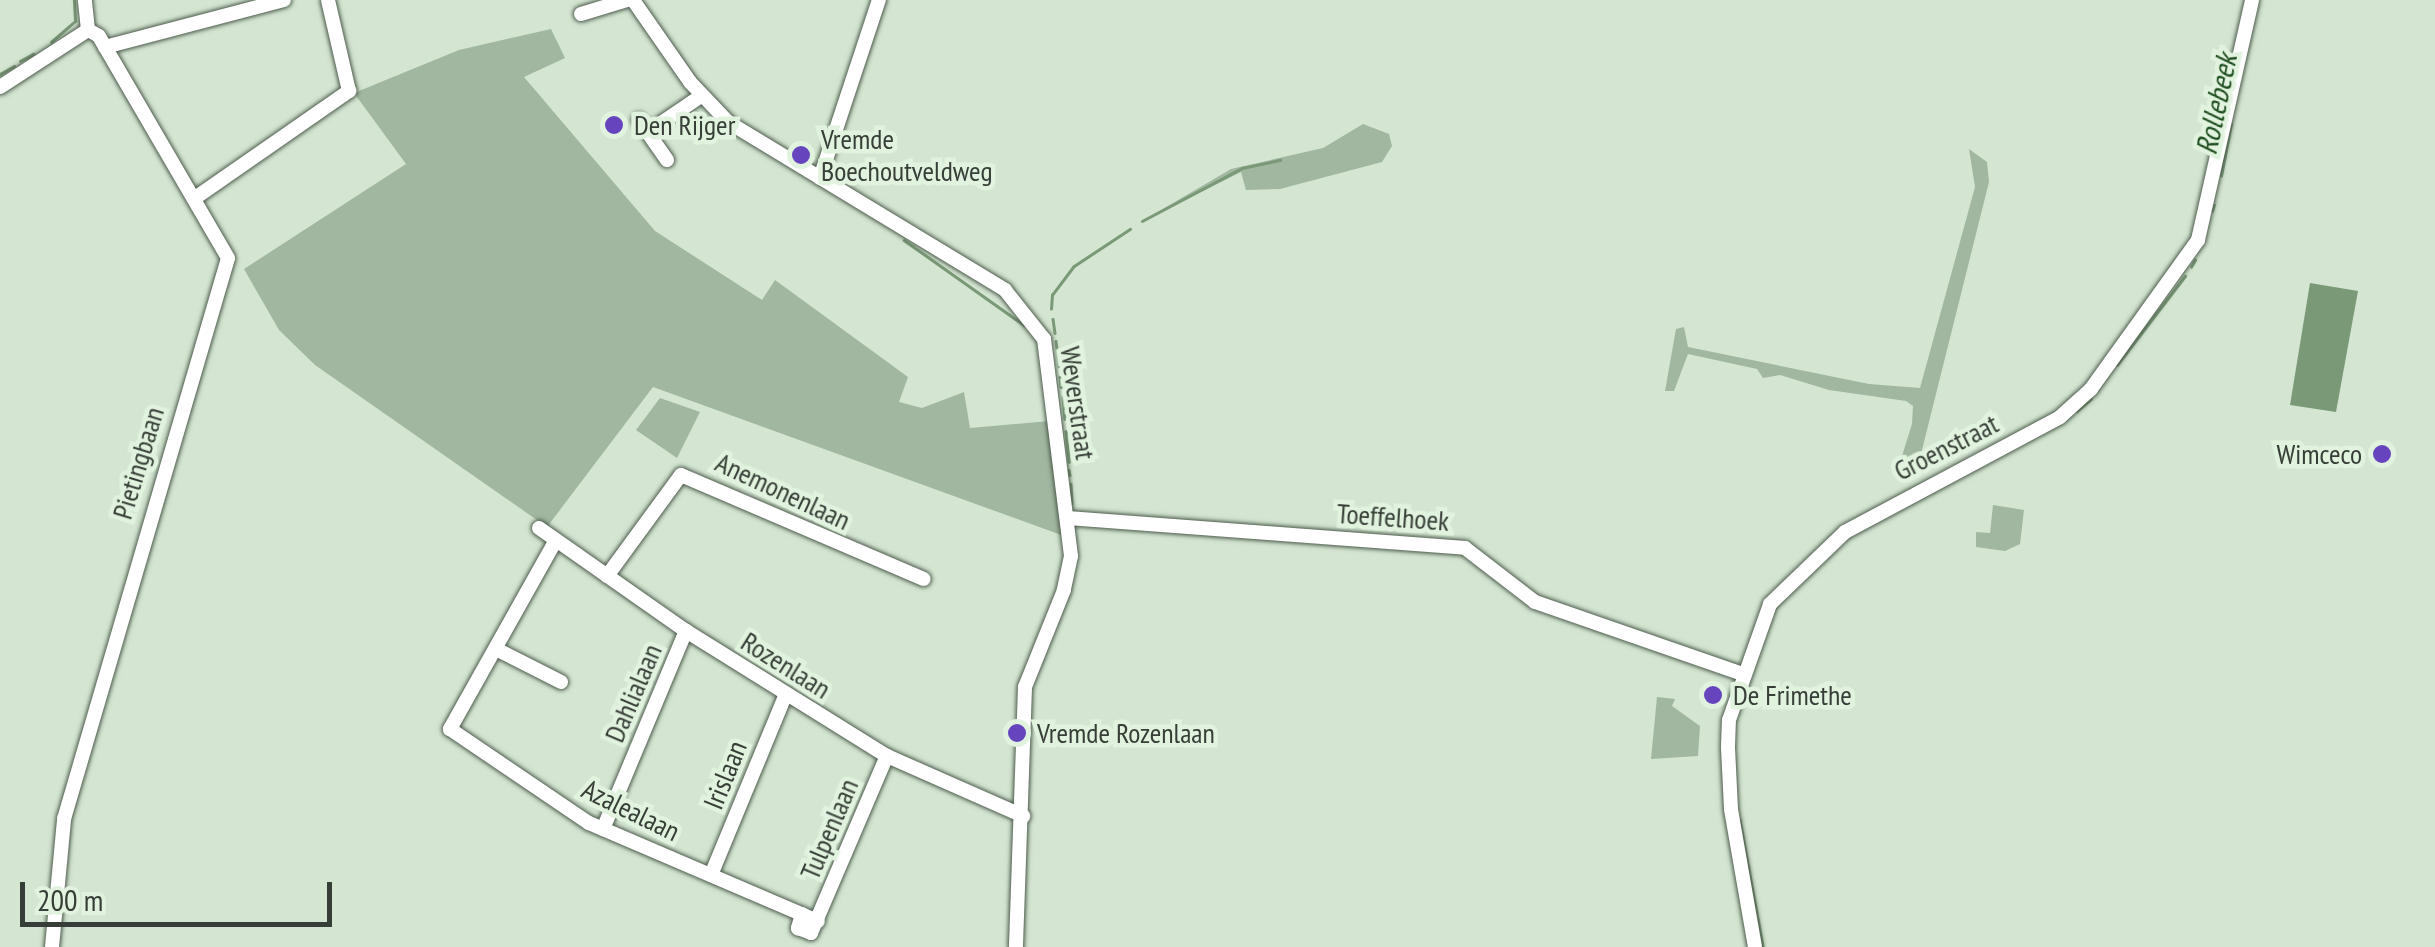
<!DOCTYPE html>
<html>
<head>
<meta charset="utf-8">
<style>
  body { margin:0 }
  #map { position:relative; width:2435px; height:947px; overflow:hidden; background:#d4e5d2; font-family:"PT Sans Narrow",sans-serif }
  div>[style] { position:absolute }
  .green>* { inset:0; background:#a1b7a0 }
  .water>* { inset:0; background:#799977 }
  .stream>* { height:2.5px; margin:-1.25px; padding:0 1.25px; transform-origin:1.25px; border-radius:1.25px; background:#799977 }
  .roads { filter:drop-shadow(0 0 2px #4d5c4c) drop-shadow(0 0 2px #4d5c4c) }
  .minor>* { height:14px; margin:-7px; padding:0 7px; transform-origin:7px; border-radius:7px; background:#fff }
  .dots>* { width:28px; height:28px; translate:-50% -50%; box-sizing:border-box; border:5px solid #e1f3df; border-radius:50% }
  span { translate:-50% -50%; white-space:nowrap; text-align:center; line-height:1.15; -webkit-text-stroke:9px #e1f3df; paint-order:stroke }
  .poi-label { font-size:28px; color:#373e37 }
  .left { translate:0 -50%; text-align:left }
  .right { translate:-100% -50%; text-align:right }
  .street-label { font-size:28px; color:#373e37 }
  .water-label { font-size:30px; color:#1e4d1e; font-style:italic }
  .scale { position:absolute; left:20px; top:882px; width:312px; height:45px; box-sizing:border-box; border:5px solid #373e37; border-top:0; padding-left:12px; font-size:30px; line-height:35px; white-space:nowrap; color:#373e37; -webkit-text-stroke:8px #e1f3df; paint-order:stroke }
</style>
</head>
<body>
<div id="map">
  <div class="green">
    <i style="clip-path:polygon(551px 29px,565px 58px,524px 77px,655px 231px,762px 300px,775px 280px,908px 377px,899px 402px,922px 408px,964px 392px,970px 428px,1049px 421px,1064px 536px,653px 387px,547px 527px,315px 365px,279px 330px,244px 269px,406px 164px,354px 93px,459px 50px)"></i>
    <i style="clip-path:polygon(1363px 124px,1389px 134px,1392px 146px,1382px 162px,1280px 189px,1246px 190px,1241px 172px,1139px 223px,1231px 169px,1323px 148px)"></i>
    <i style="clip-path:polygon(1969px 149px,1987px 162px,1989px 182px,1916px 474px,1897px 472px,1912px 424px,1913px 406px,1906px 401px,1829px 390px,1780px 375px,1763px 378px,1757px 369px,1688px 354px,1674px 391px,1665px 391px,1676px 329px,1684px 327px,1688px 347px,1869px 384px,1920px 388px,1975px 187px)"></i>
    <i style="clip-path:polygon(660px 398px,700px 412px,677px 458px,636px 430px)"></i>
    <i style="clip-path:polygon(1993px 505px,2024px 510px,2020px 544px,2005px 551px,1976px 547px,1976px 532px,1990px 533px)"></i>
    <i style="clip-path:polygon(1657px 697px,1675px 699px,1672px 706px,1700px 726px,1698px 756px,1651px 759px)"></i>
  </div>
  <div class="water">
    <i style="clip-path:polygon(2310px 283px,2358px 291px,2336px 412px,2290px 405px)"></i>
  </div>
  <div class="stream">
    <i style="left:51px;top:42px;width:32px;rotate:-41deg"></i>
    <i style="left:75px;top:21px;width:21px;rotate:-93deg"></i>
    <i style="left:20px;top:61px;width:15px;rotate:-28deg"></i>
    <i style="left:0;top:74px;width:16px;rotate:-30deg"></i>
    <i style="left:2221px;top:176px;width:53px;rotate:-79.1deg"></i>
    <i style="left:2212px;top:211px;width:6px;rotate:-72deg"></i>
    <i style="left:1142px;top:221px;width:113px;rotate:-27.9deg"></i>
    <i style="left:1242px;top:168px;width:39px;rotate:-12deg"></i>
    <i style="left:904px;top:240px;width:147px;rotate:35.3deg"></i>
    <i style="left:2191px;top:267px;width:8px;rotate:-60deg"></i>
    <i style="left:1051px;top:309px;width:14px;rotate:-86deg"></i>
    <i style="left:1052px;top:295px;width:36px;rotate:-53deg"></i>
    <i style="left:1074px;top:266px;width:67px;rotate:-33.5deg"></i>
    <i style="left:1053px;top:319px;width:14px;rotate:82deg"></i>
    <i style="left:1056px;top:341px;width:25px;rotate:83deg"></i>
    <i style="left:2117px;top:365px;width:112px;rotate:-52.6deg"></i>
    <i style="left:1060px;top:377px;width:10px;rotate:84deg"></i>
    <i style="left:1063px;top:397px;width:22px;rotate:85deg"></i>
    <i style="left:2077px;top:411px;width:18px;rotate:-41deg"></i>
    <i style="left:1066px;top:431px;width:31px;rotate:84deg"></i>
    <i style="left:1069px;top:470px;width:5px;rotate:79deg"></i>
    <i style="left:1071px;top:484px;width:19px;rotate:87deg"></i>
    <i style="left:1740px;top:820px;width:129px;rotate:79.7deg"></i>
  </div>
  <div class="roads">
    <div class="minor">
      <i style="left:633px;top:0;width:100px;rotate:55.2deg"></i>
      <i style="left:690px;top:82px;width:55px;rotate:46.5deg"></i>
      <i style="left:728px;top:122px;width:324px;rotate:31.2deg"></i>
      <i style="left:1005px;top:290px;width:63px;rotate:51.5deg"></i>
      <i style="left:1044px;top:339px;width:219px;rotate:82.9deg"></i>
      <i style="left:1071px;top:556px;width:35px;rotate:102deg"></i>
      <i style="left:1064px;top:590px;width:105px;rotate:111.9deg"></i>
      <i style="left:1025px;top:687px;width:260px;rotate:92deg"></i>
      <i style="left:581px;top:14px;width:48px;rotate:-16.9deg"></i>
      <i style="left:105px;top:47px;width:185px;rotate:-14.7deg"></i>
      <i style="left:0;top:87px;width:105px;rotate:-32.9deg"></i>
      <i style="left:88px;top:30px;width:30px;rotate:-96deg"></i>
      <i style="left:639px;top:120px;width:49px;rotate:55deg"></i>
      <i style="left:648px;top:132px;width:64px;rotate:-34.2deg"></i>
      <i style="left:820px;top:178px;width:188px;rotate:-71.7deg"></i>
      <i style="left:195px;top:198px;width:188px;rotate:-34.8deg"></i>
      <i style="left:349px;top:91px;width:93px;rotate:-103deg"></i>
      <i style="left:1068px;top:518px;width:398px;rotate:4.3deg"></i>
      <i style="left:1465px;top:548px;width:88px;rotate:37.6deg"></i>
      <i style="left:1535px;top:602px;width:220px;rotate:19.1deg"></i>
      <i style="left:539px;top:528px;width:179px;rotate:35deg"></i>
      <i style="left:686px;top:631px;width:237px;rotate:31.9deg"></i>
      <i style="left:887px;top:756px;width:149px;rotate:23.8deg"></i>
      <i style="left:556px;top:540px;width:217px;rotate:119.3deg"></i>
      <i style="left:450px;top:729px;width:168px;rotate:34.1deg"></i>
      <i style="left:589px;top:823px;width:249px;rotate:23.2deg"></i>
      <i style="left:607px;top:576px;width:125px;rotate:-53.8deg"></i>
      <i style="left:681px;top:475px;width:264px;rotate:23.2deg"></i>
      <i style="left:496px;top:649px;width:73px;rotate:26.9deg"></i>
      <i style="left:603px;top:829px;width:215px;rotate:-67.3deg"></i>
      <i style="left:711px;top:875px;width:196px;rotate:-67.5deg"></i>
      <i style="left:802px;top:914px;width:15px;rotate:106deg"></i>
      <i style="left:798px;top:928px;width:14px;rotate:21deg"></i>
      <i style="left:811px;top:933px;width:193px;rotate:-66.8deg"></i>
      <i style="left:52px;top:947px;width:129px;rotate:-84.6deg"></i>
      <i style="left:64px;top:819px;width:584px;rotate:-73.7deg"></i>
      <i style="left:228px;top:258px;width:257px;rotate:-120.2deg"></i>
      <i style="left:99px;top:36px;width:13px;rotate:-151deg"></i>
      <i style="left:1755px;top:947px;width:140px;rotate:-99.9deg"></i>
      <i style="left:1731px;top:809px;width:62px;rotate:-92.8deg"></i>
      <i style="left:1728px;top:747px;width:27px;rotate:-88deg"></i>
      <i style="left:1729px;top:720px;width:123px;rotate:-70.5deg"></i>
      <i style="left:1770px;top:604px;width:104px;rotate:-43.8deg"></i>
      <i style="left:1845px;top:532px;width:244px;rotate:-28.1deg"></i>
      <i style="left:2060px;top:417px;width:42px;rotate:-42.1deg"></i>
      <i style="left:2091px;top:389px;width:183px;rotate:-54.3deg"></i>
      <i style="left:2198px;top:240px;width:246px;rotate:-77.3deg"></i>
    </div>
  </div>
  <div class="dots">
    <i style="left:614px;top:125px;background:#6544bd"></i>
    <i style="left:801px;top:155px;background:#6544bd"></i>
    <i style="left:2382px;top:454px;background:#6544bd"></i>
    <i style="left:1713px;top:695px;background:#6544bd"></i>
    <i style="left:1017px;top:733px;background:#6544bd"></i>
  </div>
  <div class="poi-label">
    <span class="left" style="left:634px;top:125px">Den Rijger</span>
    <span class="left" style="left:821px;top:155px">Vremde<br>Boechoutveldweg</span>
    <span class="right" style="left:2362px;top:454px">Wimceco</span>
    <span class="left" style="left:1733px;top:695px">De Frimethe</span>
    <span class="left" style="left:1037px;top:733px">Vremde Rozenlaan</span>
  </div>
  <div class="street-label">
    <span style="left:1078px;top:403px;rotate:82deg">Weverstraat</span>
    <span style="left:1946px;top:447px;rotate:-27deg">Groenstraat</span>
    <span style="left:138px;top:463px;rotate:-73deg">Pietingbaan</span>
    <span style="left:783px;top:491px;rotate:25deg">Anemonenlaan</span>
    <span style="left:1393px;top:517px;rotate:4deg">Toeffelhoek</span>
    <span style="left:786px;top:665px;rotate:32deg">Rozenlaan</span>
    <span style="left:633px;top:693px;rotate:-67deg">Dahlialaan</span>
    <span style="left:725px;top:775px;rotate:-68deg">Irislaan</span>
    <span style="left:631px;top:810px;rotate:26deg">Azalealaan</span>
    <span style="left:829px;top:829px;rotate:-67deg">Tulpenlaan</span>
  </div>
  <div class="water-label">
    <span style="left:2216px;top:104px;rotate:-78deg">Rollebeek</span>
  </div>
  <div class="scale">200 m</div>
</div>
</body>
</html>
